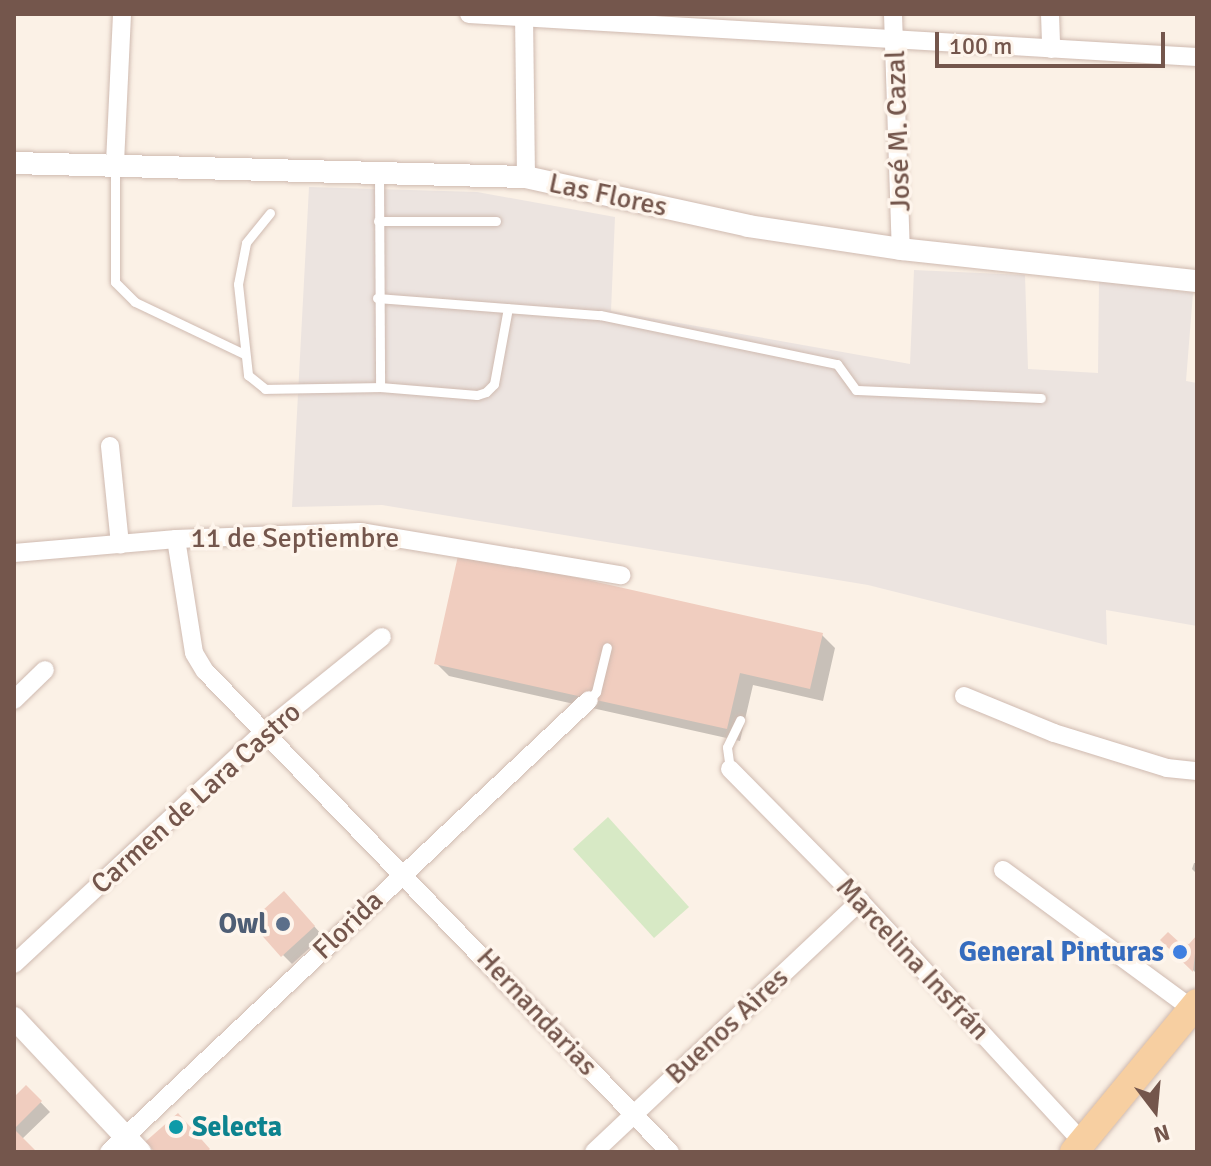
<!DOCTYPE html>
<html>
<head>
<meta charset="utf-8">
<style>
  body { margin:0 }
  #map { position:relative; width:1211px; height:1166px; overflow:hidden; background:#fbf1e6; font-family:Signika,sans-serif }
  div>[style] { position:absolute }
  .industrial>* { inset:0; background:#ece4e0 }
  .green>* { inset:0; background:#d7e9c5 }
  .shadow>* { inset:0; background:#0003 }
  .building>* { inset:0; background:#f0cdbf }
  .roads { filter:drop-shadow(0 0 2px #cfbab0) drop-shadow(0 0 2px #cfbab0) }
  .service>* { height:9px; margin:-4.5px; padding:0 4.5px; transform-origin:4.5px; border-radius:4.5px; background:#fff }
  .minor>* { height:18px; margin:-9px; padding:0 9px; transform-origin:9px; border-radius:9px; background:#fff }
  .tertiary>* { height:22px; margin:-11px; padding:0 11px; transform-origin:11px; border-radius:11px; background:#fff }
  .primary>* { height:28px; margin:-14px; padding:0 14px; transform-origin:14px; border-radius:14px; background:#f7cfa1 }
  .dots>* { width:22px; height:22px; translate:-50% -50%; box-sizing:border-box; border:4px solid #fef5ec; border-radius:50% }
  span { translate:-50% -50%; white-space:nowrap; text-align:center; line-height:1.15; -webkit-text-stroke:7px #fef5ec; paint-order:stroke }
  .street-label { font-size:28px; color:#74564c }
  .service-label { font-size:28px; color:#4e5e75; font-weight:700 }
  .right { translate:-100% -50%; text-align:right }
  .shop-label { font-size:28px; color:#366cbe; font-weight:700 }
  .culture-label { font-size:28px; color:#0d838f; font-weight:700 }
  .left { translate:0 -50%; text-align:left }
  .frame { position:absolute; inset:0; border:16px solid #74564c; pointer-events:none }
  .north { position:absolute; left:1115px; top:1070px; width:80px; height:80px; -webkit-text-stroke:6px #fef5ec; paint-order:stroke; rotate:164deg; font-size:22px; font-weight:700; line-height:32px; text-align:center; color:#74564c }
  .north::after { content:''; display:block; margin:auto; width:28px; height:36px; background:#74564c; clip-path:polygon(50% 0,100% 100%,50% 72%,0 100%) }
  .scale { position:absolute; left:935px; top:32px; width:230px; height:36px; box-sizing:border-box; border:4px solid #74564c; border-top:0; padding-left:10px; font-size:24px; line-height:28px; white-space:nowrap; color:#74564c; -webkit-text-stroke:6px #fef5ec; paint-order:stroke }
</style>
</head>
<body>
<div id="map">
  <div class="industrial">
    <i style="clip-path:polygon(309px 187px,477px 192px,615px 217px,611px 311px,910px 364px,914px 270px,1025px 275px,1028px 369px,1098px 373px,1099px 281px,1193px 293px,1186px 381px,1197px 383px,1197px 626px,1106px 610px,1107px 645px,868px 585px,382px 505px,292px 507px)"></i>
  </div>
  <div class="green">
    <i style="clip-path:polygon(608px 817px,689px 907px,654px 938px,573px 849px)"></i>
  </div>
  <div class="shadow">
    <i style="clip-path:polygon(822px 635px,835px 648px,823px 701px,753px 685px,740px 741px,449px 676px,436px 663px)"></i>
    <i style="clip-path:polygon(1194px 863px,1197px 863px,1197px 874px,1192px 869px)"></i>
    <i style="clip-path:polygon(293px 903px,323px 936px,292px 964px,283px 955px)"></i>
    <i style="clip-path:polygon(1197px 938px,1197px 974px,1163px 940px,1190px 946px)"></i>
    <i style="clip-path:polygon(26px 1087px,50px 1112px,22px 1139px,35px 1152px,14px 1152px,14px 1099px)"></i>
  </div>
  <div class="building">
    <i style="clip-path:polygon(459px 551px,823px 633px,810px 689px,740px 673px,727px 729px,434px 664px)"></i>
    <i style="clip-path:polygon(284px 891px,315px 926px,281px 957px,250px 922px)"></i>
    <i style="clip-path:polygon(1168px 932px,1180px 943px,1189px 944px,1197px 935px,1193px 972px,1160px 940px)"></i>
    <i style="clip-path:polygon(26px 1085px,42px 1101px,14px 1129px,37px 1152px,14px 1152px,14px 1097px)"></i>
    <i style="clip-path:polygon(178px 1113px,210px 1149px,207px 1152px,155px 1152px,145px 1142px)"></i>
  </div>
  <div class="roads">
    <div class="service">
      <i style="left:115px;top:167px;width:115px;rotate:90deg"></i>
      <i style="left:115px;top:282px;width:28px;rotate:45deg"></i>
      <i style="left:135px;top:302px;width:121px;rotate:25.5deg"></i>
      <i style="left:379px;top:175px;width:212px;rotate:89.7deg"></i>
      <i style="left:380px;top:387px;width:97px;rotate:4.7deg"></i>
      <i style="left:477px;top:395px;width:9px;rotate:-18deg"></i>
      <i style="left:486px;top:392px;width:11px;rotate:-45deg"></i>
      <i style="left:494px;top:384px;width:77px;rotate:-79.6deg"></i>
      <i style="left:270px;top:213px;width:38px;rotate:129deg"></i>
      <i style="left:246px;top:243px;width:42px;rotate:101deg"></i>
      <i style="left:238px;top:284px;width:92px;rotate:83.7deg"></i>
      <i style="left:248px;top:375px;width:22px;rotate:39deg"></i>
      <i style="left:265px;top:389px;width:115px;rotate:-1deg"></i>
      <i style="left:378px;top:221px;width:118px"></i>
      <i style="left:377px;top:298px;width:224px;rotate:4.4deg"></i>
      <i style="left:600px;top:315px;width:242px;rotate:11.7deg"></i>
      <i style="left:837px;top:364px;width:32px;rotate:54deg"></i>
      <i style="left:856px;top:390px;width:185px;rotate:2.5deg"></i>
      <i style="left:589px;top:700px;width:11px;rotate:-49deg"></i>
      <i style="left:596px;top:692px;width:46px;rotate:-76.3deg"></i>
      <i style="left:730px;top:769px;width:22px;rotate:-98deg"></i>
      <i style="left:727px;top:747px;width:30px;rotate:-64deg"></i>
    </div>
    <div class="minor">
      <i style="left:469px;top:14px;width:729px;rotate:3.38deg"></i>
      <i style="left:524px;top:14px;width:163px;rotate:89.3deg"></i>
      <i style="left:893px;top:14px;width:235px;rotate:88.1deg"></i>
      <i style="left:1050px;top:14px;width:35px;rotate:88deg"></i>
      <i style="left:115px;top:163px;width:149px;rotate:-87.3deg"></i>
      <i style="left:110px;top:446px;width:99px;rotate:84.2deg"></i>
      <i style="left:176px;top:539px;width:115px;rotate:81deg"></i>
      <i style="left:194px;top:653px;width:21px;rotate:59deg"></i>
      <i style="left:205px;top:671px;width:669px;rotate:45.97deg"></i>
      <i style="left:14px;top:553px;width:163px;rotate:-4.9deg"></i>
      <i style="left:176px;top:539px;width:184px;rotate:-2.2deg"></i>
      <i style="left:360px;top:532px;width:265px;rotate:9.4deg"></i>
      <i style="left:964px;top:696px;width:97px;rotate:22.3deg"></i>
      <i style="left:1054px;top:733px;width:118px;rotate:17.2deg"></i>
      <i style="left:1167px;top:768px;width:30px;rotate:6deg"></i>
      <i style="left:14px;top:700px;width:43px;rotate:-44.1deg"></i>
      <i style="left:730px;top:769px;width:185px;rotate:45.4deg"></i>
      <i style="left:860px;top:901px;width:329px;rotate:47.3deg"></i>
      <i style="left:1003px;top:870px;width:235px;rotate:36.3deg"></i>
      <i style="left:14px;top:964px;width:342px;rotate:-42.9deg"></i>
      <i style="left:265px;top:731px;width:150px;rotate:-38.8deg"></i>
      <i style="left:109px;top:1152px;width:659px;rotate:-43.28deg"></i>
      <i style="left:594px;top:1152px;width:366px;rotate:-43.3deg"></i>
    </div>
    <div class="tertiary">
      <i style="left:14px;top:163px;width:512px;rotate:1.57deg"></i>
      <i style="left:526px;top:177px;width:227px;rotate:12.4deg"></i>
      <i style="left:748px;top:226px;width:155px;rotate:8.5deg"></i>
      <i style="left:901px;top:249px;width:298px;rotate:6.2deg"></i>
      <i style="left:14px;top:1018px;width:184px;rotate:46.8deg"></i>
    </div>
    <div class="primary">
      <i style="left:1074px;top:1152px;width:193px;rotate:-50.5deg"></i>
    </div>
  </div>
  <div class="dots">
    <i style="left:283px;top:924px;background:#5c6f8a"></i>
    <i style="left:1180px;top:952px;background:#3f7fe0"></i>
    <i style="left:176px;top:1127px;background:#0f9aa8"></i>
  </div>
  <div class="street-label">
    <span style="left:898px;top:131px;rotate:-92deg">José M. Cazal</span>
    <span style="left:608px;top:195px;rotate:12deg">Las Flores</span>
    <span style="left:295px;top:538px">11 de Septiembre</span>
    <span style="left:196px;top:798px;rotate:-42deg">Carmen de Lara Castro</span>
    <span style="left:348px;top:925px;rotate:-44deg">Florida</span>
    <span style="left:913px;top:959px;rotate:47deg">Marcelina Insfrán</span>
    <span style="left:537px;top:1012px;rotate:47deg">Hernandarias</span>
    <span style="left:727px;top:1026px;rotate:-43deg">Buenos Aires</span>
  </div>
  <div class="service-label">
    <span class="right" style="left:267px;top:924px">Owl</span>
  </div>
  <div class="shop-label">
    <span class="right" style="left:1164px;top:952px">General Pinturas</span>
  </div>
  <div class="culture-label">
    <span class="left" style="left:192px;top:1127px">Selecta</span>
  </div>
  <div class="frame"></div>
  <div class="north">N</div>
  <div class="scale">100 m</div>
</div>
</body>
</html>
